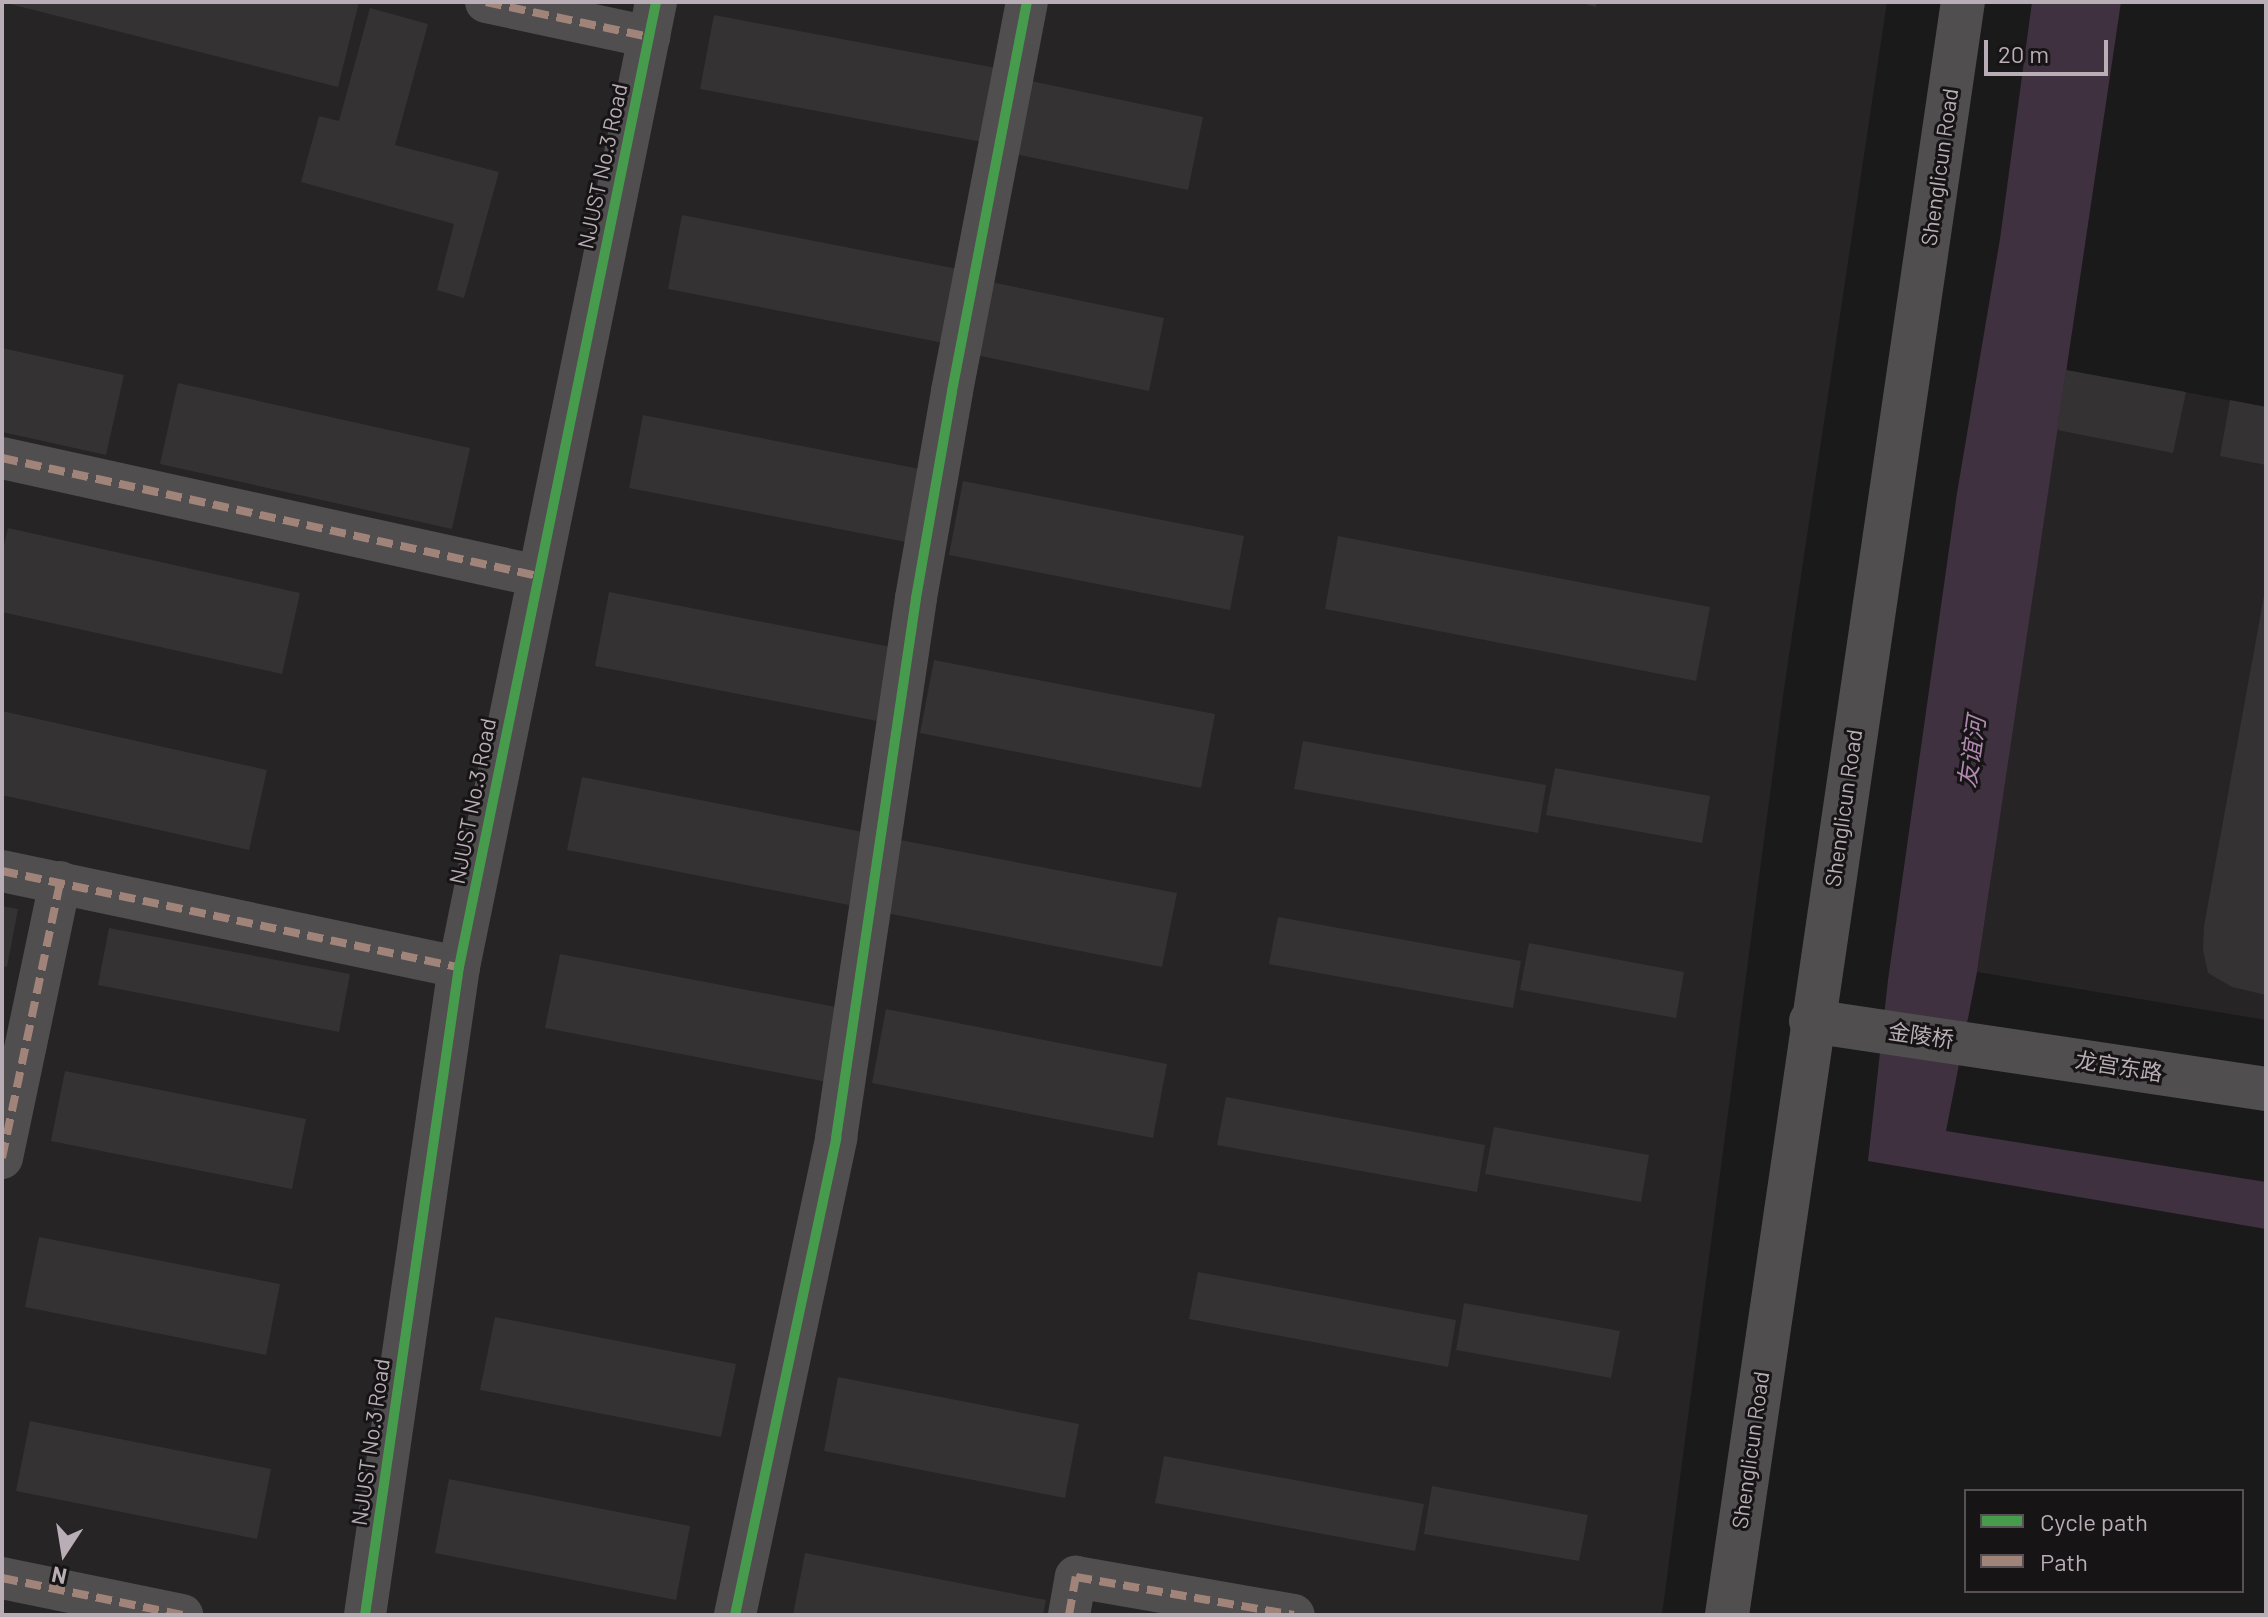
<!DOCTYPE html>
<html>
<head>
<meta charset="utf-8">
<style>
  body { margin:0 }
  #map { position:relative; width:2268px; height:1617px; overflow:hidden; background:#1a1a1a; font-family:Barlow,"Noto Sans SC",sans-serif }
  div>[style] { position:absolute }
  .built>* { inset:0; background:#262424 }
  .water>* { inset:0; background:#3f313f }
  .building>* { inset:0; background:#343233 }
  .minor>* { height:42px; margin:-21px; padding:0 21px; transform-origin:21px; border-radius:21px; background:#514e50 }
  .tertiary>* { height:44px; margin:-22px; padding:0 22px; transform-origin:22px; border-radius:22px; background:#514e50 }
  .quiet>* { height:8px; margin-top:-4px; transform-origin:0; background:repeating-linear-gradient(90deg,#a18479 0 16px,transparent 0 24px) }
  .cycleway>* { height:10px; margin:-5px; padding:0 5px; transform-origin:5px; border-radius:5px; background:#469c4c }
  span { translate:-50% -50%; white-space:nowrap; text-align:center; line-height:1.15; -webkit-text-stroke:6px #161415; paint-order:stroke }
  .street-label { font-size:22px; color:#b9adb6 }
  .water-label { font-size:24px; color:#b087b0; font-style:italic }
  .frame { position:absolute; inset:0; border:4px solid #b9adb6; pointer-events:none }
  .legend { position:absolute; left:1964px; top:1489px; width:280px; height:104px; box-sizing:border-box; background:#161415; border:2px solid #575155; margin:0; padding:10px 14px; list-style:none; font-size:24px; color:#b9adb6 }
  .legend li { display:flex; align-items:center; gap:16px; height:40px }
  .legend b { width:40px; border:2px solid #575155 }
  .north { position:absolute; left:24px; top:1513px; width:80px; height:80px; -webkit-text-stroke:6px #161415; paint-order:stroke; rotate:192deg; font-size:22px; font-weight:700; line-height:32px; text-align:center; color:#b9adb6 }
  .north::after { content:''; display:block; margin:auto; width:28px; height:36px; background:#b9adb6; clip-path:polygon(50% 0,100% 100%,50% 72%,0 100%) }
  .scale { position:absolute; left:1984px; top:40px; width:124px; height:36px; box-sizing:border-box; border:4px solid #b9adb6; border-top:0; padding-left:10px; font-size:24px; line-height:28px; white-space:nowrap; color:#b9adb6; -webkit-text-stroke:6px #161415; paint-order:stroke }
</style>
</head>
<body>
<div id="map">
  <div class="built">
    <i style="clip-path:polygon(2px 2px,1887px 2px,1783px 696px,1662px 1615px,2px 1615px)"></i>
    <i style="clip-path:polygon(2066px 370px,2266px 407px,2266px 1020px,1977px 972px)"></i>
  </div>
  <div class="water">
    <i style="clip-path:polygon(2032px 2px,2121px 2px,1977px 972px,1946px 1131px,2266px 1182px,2266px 1229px,1868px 1161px,1888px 980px,1957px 493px,2000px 239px)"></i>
  </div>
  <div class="building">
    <i style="clip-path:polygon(2px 2px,359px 2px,338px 87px)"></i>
    <i style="clip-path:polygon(1577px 2px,1597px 2px,1596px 7px)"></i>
    <i style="clip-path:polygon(370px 8px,428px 24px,395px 145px,499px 172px,464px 298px,437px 290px,454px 224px,301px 182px,319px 116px,339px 121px)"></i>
    <i style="clip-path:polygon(714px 15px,996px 68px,982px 142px,700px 89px)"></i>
    <i style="clip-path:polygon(1031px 81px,1203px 117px,1188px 190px,1015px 154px)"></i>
    <i style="clip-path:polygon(682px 215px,963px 270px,949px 344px,668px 289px)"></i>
    <i style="clip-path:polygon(991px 282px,1164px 318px,1149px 391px,976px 355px)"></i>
    <i style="clip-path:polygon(2px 348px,124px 375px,106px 455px,2px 432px)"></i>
    <i style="clip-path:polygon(2066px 370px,2186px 392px,2173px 453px,2057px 430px)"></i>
    <i style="clip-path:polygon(178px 383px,470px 448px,452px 529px,160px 464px)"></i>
    <i style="clip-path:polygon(2230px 400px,2266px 407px,2266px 465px,2220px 456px)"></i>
    <i style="clip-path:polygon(643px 415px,925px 470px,911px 543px,629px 488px)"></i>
    <i style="clip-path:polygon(963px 481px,1244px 536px,1230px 610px,949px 555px)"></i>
    <i style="clip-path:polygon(8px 528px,300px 593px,282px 674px,2px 612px,2px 554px)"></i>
    <i style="clip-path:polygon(1338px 536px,1710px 607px,1696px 681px,1325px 609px)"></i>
    <i style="clip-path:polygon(609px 592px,891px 647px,877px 721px,595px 666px)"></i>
    <i style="clip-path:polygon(2264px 596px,2266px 596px,2266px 995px,2232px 987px,2208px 973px,2203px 950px,2204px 926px)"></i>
    <i style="clip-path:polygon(934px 660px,1215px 714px,1201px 788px,920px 733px)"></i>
    <i style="clip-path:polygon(2px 711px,267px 770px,249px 850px,2px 795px)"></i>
    <i style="clip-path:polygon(1303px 741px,1546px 785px,1538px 833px,1294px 789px)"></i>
    <i style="clip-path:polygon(1555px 768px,1710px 796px,1702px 843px,1546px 815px)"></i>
    <i style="clip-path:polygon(582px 777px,863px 832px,849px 905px,567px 850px)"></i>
    <i style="clip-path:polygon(895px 839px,1177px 893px,1162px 967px,881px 912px)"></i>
    <i style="clip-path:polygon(2px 906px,18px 909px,7px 967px,2px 966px)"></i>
    <i style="clip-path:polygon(1278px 917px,1521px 961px,1513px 1008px,1269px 964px)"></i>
    <i style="clip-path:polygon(109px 928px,350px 974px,339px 1032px,98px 985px)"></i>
    <i style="clip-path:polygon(1529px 943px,1684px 972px,1676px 1018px,1520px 990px)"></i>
    <i style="clip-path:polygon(560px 954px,841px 1008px,827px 1082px,545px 1028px)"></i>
    <i style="clip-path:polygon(886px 1009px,1167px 1064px,1153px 1138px,872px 1083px)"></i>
    <i style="clip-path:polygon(65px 1071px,306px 1119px,292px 1189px,51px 1141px)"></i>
    <i style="clip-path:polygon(1226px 1097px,1485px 1145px,1477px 1192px,1217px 1145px)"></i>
    <i style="clip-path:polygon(1494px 1127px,1649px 1155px,1641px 1202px,1485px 1174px)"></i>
    <i style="clip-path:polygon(39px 1237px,280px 1284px,266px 1355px,25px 1307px)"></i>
    <i style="clip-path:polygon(1198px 1272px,1456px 1320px,1448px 1367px,1189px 1319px)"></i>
    <i style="clip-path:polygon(1464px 1303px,1620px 1331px,1611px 1378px,1456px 1350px)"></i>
    <i style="clip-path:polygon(495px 1317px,736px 1364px,721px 1437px,480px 1390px)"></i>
    <i style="clip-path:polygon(838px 1377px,1079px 1424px,1065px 1498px,824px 1451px)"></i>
    <i style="clip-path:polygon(30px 1421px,271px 1469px,257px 1539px,16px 1491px)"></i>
    <i style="clip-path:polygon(1164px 1456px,1424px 1504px,1415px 1551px,1155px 1503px)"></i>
    <i style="clip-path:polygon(449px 1479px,690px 1526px,676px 1600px,435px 1553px)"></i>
    <i style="clip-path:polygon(1432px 1486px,1588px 1515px,1579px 1561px,1424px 1534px)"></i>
    <i style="clip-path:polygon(805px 1553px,1046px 1600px,1043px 1615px,793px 1615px)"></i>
  </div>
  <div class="minor">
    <i style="left:486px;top:2px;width:167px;rotate:12.1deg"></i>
    <i style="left:2px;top:458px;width:549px;rotate:12.42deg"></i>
    <i style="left:2px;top:871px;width:467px;rotate:11.9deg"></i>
    <i style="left:2px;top:1158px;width:282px;rotate:-78.1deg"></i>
    <i style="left:2px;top:1578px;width:184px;rotate:11.6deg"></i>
    <i style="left:365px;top:1615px;width:655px;rotate:-81.75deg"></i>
    <i style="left:459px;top:967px;width:985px;rotate:-78.46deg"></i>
    <i style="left:735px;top:1615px;width:488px;rotate:-78deg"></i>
    <i style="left:836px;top:1138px;width:546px;rotate:-81.57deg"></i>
    <i style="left:916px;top:598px;width:210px;rotate:-80.1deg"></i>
    <i style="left:952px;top:391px;width:396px;rotate:-79.1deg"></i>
    <i style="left:1069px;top:1615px;width:39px;rotate:-80deg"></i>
    <i style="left:1076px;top:1577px;width:221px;rotate:9.9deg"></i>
  </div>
  <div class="tertiary">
    <i style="left:1811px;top:1021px;width:460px;rotate:8.5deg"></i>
    <i style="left:1727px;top:1615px;width:1630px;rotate:-81.68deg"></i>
  </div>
  <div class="quiet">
    <i style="left:486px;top:2px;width:167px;rotate:12.1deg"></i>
    <i style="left:2px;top:458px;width:549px;rotate:12.42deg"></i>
    <i style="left:2px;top:871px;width:467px;rotate:11.9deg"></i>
    <i style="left:2px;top:1158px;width:282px;rotate:-78.1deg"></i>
    <i style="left:2px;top:1578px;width:184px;rotate:11.6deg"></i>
    <i style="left:1069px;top:1615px;width:39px;rotate:-80deg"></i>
    <i style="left:1076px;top:1577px;width:221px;rotate:9.9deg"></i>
  </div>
  <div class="cycleway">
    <i style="left:365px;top:1615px;width:655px;rotate:-81.75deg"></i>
    <i style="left:459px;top:967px;width:985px;rotate:-78.46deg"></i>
    <i style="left:735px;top:1615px;width:488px;rotate:-78deg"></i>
    <i style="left:836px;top:1138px;width:546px;rotate:-81.57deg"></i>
    <i style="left:916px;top:598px;width:210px;rotate:-80.1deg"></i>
    <i style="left:952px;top:391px;width:396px;rotate:-79.1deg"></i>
  </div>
  <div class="street-label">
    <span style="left:602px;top:166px;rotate:-78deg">NJUST No.3 Road</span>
    <span style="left:1939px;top:167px;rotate:-82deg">Shenglicun Road</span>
    <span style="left:472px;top:801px;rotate:-79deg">NJUST No.3 Road</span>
    <span style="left:1843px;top:808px;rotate:-82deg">Shenglicun Road</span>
    <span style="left:1921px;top:1035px;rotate:8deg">金陵桥</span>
    <span style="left:2119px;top:1066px;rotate:9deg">龙宫东路</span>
    <span style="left:370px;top:1442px;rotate:-82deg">NJUST No.3 Road</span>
    <span style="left:1750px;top:1450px;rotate:-82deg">Shenglicun Road</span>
  </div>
  <div class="water-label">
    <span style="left:1971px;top:752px;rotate:-82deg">友谊河</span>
  </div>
  <div class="frame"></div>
  <ul class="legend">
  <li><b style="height:10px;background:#469c4c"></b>Cycle path</li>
  <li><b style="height:10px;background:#a18479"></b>Path</li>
  </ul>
  <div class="north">N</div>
  <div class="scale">20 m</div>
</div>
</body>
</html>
